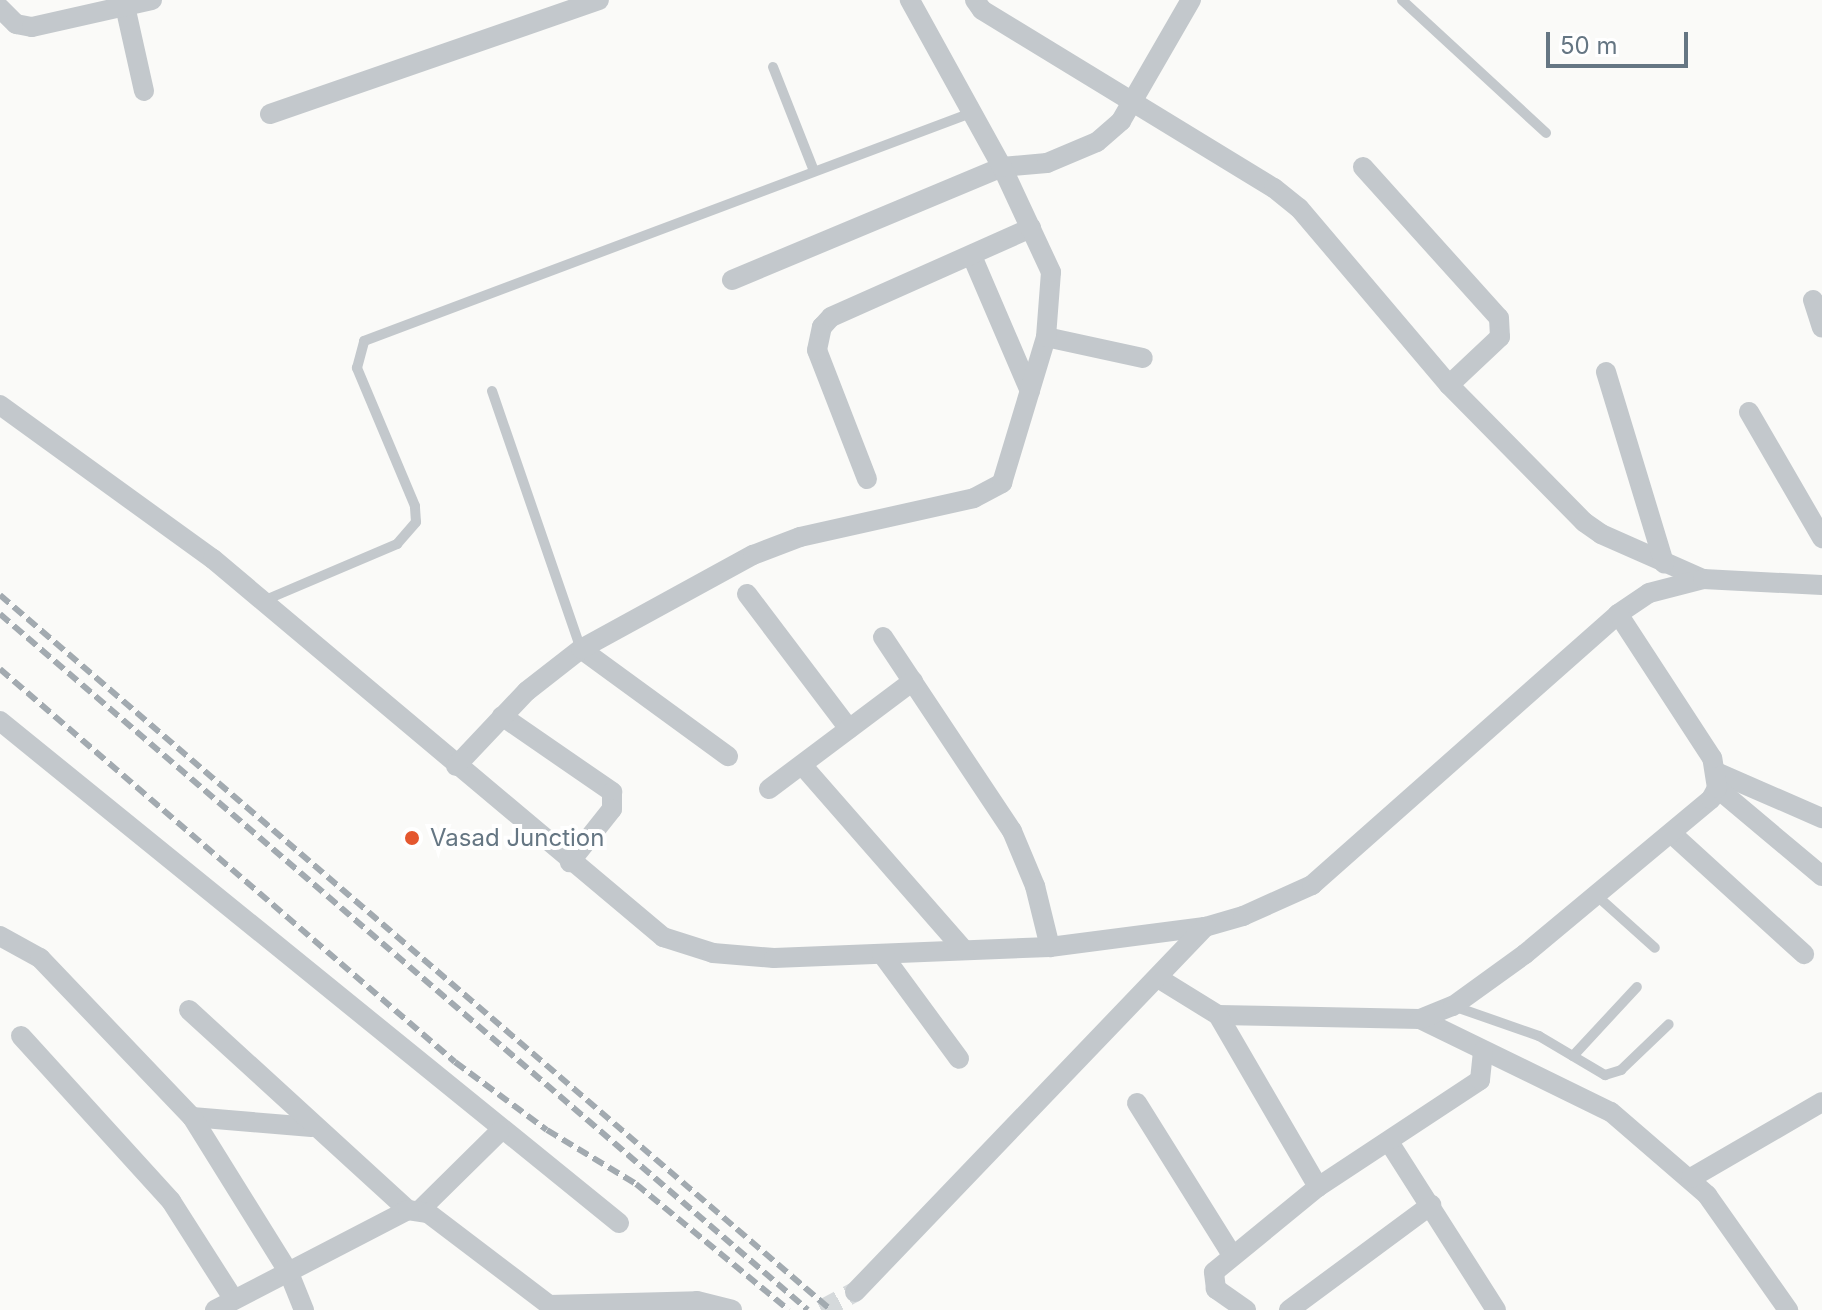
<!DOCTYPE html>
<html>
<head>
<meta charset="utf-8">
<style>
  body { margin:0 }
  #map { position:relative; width:1822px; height:1310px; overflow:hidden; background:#fafaf8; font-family:Inter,sans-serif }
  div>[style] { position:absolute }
  .street-tunnel>* { height:20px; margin-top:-10px; transform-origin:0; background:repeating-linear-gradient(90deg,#d5d9db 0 20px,transparent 0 30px) }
  .lane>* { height:10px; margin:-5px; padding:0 5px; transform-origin:5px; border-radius:5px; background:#c3c8cc }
  .street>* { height:20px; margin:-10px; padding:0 10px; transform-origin:10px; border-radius:10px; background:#c3c8cc }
  .rail>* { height:6px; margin-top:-3px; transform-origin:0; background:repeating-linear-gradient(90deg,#a2aab0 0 12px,transparent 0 18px) }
  .dots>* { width:22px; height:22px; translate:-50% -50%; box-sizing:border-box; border:4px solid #fff; border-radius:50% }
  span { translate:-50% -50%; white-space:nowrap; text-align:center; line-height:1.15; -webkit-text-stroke:8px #fff; paint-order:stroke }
  .poi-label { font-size:24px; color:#657683 }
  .left { translate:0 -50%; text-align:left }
  .scale { position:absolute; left:1546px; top:32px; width:142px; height:36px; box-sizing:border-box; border:4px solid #657683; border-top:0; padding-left:10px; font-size:24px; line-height:28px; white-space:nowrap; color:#657683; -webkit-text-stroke:6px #fff; paint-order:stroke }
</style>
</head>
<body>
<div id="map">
  <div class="street-tunnel">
    <i style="left:821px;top:1310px;width:38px;rotate:-28deg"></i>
  </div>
  <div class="lane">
    <i style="left:1402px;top:0;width:196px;rotate:42.7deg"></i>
    <i style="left:773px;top:67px;width:112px;rotate:68.5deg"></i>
    <i style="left:492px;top:391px;width:273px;rotate:71deg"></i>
    <i style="left:263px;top:601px;width:146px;rotate:-23deg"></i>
    <i style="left:397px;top:544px;width:29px;rotate:-49deg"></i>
    <i style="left:416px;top:522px;width:16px;rotate:-94deg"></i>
    <i style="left:415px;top:506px;width:150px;rotate:-112.8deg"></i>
    <i style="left:357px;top:368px;width:28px;rotate:-75deg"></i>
    <i style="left:364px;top:341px;width:648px;rotate:-20.59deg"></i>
    <i style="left:1596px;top:895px;width:79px;rotate:41.9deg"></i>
    <i style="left:1453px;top:1006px;width:91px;rotate:19.2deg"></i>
    <i style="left:1539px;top:1036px;width:77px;rotate:30.6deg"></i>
    <i style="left:1605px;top:1075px;width:17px;rotate:-17deg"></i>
    <i style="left:1621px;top:1070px;width:66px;rotate:-43.8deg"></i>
    <i style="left:1573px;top:1056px;width:94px;rotate:-47.2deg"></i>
  </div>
  <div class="street">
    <i style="left:975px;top:0;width:12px;rotate:55deg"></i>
    <i style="left:982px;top:10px;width:342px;rotate:31.4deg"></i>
    <i style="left:1274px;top:188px;width:32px;rotate:39deg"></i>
    <i style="left:1299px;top:208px;width:232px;rotate:49.7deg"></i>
    <i style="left:1449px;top:385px;width:192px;rotate:45.4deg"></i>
    <i style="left:1584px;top:522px;width:21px;rotate:35deg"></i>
    <i style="left:1601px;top:534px;width:111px;rotate:23.8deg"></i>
    <i style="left:125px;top:6px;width:87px;rotate:77.4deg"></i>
    <i style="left:0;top:8px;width:23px;rotate:45deg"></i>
    <i style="left:16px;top:24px;width:16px;rotate:11deg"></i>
    <i style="left:32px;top:27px;width:123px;rotate:-12.7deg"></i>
    <i style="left:270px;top:114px;width:348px;rotate:-19.1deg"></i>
    <i style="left:1363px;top:167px;width:203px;rotate:48deg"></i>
    <i style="left:1499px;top:318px;width:19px;rotate:87deg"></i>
    <i style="left:1500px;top:337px;width:70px;rotate:136.7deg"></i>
    <i style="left:972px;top:256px;width:147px;rotate:66.8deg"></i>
    <i style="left:732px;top:280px;width:293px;rotate:-22.7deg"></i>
    <i style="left:1002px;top:167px;width:45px;rotate:-5.1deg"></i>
    <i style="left:1047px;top:163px;width:54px;rotate:-22.8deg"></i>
    <i style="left:1097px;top:142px;width:32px;rotate:-41deg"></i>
    <i style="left:1121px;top:121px;width:140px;rotate:-60deg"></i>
    <i style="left:1813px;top:300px;width:29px;rotate:72deg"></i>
    <i style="left:1046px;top:337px;width:99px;rotate:12.2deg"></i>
    <i style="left:1606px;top:372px;width:200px;rotate:73.1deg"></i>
    <i style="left:0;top:405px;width:263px;rotate:35.9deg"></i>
    <i style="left:213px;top:559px;width:588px;rotate:40.03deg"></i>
    <i style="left:663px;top:937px;width:52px;rotate:17.7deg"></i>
    <i style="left:713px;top:953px;width:61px;rotate:4.7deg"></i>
    <i style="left:774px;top:958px;width:276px;rotate:-2.3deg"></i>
    <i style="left:1050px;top:947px;width:156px;rotate:-7.4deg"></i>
    <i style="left:1205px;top:927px;width:40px;rotate:-16deg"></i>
    <i style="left:1243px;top:916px;width:76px;rotate:-24.2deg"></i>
    <i style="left:1312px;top:885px;width:409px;rotate:-41.5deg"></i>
    <i style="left:1618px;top:614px;width:37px;rotate:-34deg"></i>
    <i style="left:1649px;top:593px;width:56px;rotate:-14.5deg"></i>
    <i style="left:1703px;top:579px;width:119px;rotate:2.9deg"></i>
    <i style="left:1749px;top:412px;width:146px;rotate:59.9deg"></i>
    <i style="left:867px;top:479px;width:138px;rotate:-111.2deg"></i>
    <i style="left:817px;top:350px;width:24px;rotate:-78deg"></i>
    <i style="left:822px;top:327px;width:13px;rotate:-48deg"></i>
    <i style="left:831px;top:317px;width:219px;rotate:-24deg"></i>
    <i style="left:747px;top:594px;width:169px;rotate:52.9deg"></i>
    <i style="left:883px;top:637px;width:233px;rotate:56.4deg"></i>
    <i style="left:1012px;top:831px;width:60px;rotate:67.3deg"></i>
    <i style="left:1035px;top:886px;width:63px;rotate:76.2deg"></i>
    <i style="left:581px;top:649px;width:182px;rotate:36.1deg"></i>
    <i style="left:502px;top:716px;width:134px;rotate:34.6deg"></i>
    <i style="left:612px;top:792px;width:17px;rotate:90deg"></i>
    <i style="left:612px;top:809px;width:68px;rotate:128.4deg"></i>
    <i style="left:0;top:721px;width:797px;rotate:39.04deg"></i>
    <i style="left:802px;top:765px;width:246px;rotate:48.8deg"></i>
    <i style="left:456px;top:766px;width:103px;rotate:-46.6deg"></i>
    <i style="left:527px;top:691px;width:68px;rotate:-37.9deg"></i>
    <i style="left:581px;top:649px;width:196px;rotate:-28.7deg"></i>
    <i style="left:753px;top:555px;width:50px;rotate:-21deg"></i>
    <i style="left:800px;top:537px;width:178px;rotate:-12.6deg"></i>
    <i style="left:974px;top:498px;width:32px;rotate:-28deg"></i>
    <i style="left:1002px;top:483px;width:152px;rotate:-73.2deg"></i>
    <i style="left:1046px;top:337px;width:65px;rotate:-85.6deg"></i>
    <i style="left:1051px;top:272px;width:116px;rotate:-115deg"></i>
    <i style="left:1002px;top:167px;width:191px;rotate:-118.9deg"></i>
    <i style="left:1716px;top:772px;width:116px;rotate:23.5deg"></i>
    <i style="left:1717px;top:788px;width:137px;rotate:40deg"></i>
    <i style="left:769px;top:789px;width:180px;rotate:-36.9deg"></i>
    <i style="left:1671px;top:833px;width:180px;rotate:42.3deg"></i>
    <i style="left:0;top:936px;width:46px;rotate:28.8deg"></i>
    <i style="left:40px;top:958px;width:220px;rotate:46.3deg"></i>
    <i style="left:192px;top:1117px;width:120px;rotate:4.8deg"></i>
    <i style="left:882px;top:954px;width:130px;rotate:53.7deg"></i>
    <i style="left:1158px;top:978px;width:70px;rotate:31.7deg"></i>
    <i style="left:1218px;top:1015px;width:202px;rotate:1.1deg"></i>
    <i style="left:1420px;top:1019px;width:212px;rotate:26deg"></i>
    <i style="left:1611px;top:1112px;width:127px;rotate:40.8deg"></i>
    <i style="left:1707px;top:1195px;width:141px;rotate:54.8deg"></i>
    <i style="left:189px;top:1010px;width:297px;rotate:42.4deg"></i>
    <i style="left:1218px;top:1015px;width:199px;rotate:59.8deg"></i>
    <i style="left:1420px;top:1019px;width:35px;rotate:-22deg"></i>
    <i style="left:1453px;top:1006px;width:89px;rotate:-35.8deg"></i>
    <i style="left:1525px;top:954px;width:242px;rotate:-39.8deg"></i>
    <i style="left:1711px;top:799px;width:13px;rotate:-61deg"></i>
    <i style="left:1717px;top:788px;width:30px;rotate:-99deg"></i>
    <i style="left:1712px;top:758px;width:172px;rotate:-123.1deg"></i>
    <i style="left:21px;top:1036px;width:223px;rotate:47.7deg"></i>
    <i style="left:171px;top:1201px;width:117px;rotate:57.5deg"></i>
    <i style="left:1137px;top:1103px;width:179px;rotate:58deg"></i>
    <i style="left:192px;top:1117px;width:184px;rotate:58.1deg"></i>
    <i style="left:289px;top:1273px;width:40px;rotate:68deg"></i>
    <i style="left:1389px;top:1142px;width:199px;rotate:57.5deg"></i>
    <i style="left:1691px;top:1178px;width:151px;rotate:-30.1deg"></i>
    <i style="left:420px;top:1210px;width:112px;rotate:-44.6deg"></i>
    <i style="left:855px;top:1292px;width:506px;rotate:-46.2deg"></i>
    <i style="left:215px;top:1310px;width:217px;rotate:-27.4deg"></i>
    <i style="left:408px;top:1210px;width:20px;rotate:9deg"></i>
    <i style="left:428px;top:1213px;width:152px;rotate:37.2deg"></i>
    <i style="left:549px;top:1305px;width:148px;rotate:-1.5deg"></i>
    <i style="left:697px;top:1301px;width:36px;rotate:14deg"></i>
    <i style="left:1246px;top:1310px;width:37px;rotate:-145deg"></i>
    <i style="left:1216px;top:1289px;width:17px;rotate:-97deg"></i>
    <i style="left:1214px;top:1272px;width:134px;rotate:-39.3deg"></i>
    <i style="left:1318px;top:1187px;width:194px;rotate:-33.4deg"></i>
    <i style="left:1480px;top:1080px;width:29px;rotate:-84deg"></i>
    <i style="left:1289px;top:1310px;width:177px;rotate:-36.5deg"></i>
  </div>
  <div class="rail">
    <i style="left:0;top:595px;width:1096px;rotate:40.71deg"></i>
    <i style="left:0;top:614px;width:1066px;rotate:40.74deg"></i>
    <i style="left:0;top:669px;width:601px;rotate:40.82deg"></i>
    <i style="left:455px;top:1062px;width:114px;rotate:36.5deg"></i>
    <i style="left:547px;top:1130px;width:104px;rotate:31.2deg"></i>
    <i style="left:636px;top:1184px;width:198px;rotate:39.5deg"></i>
  </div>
  <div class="dots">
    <i style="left:412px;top:838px;background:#e4572e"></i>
  </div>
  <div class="poi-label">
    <span class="left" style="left:430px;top:838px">Vasad Junction</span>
  </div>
  <div class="scale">50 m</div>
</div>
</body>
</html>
